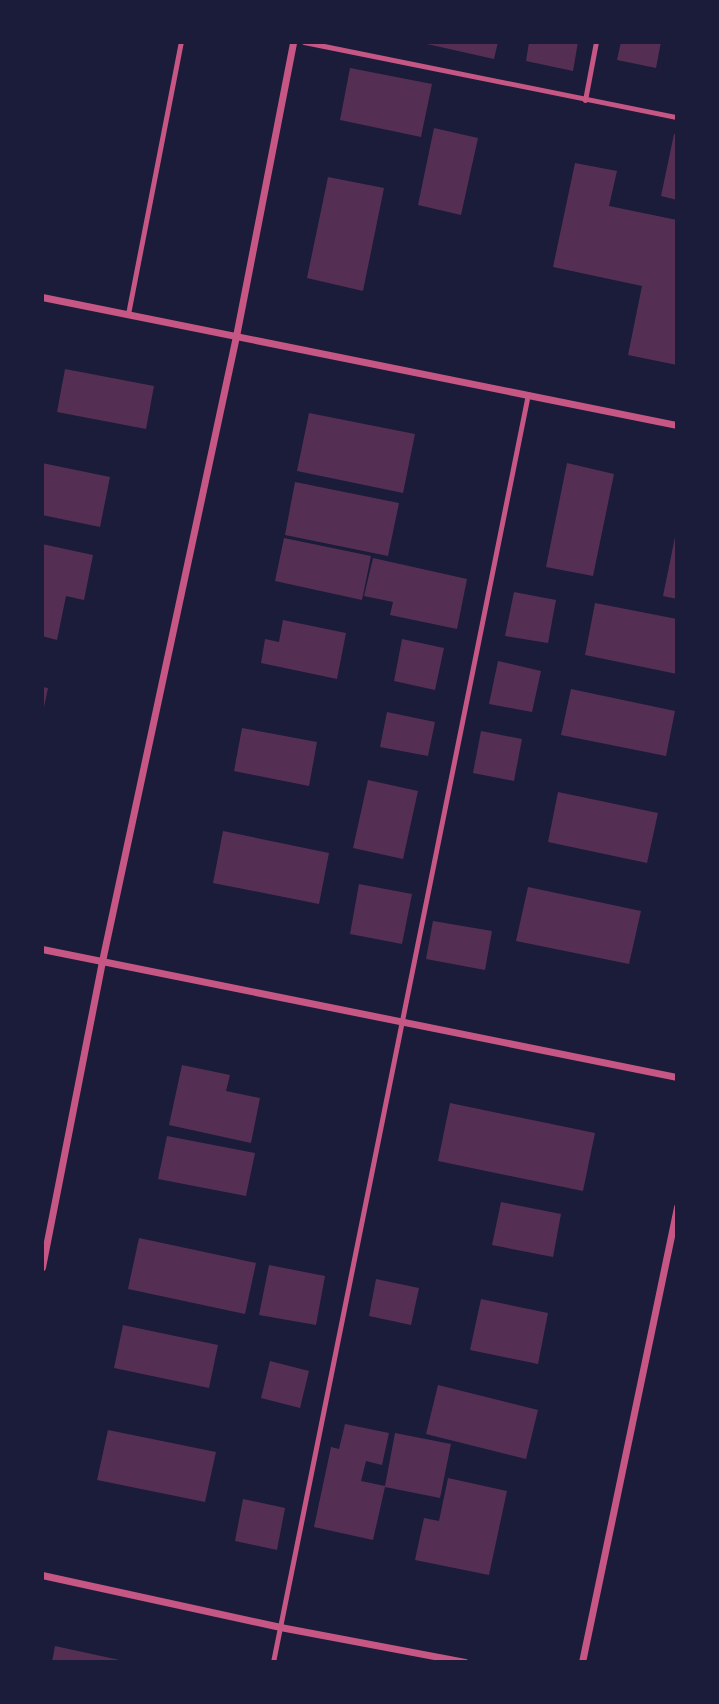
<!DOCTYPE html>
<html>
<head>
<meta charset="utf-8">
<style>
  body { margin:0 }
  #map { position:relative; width:719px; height:1704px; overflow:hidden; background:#1b1b3a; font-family:Helvetica,sans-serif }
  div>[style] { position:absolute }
  .building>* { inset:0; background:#542f53 }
  .service>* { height:5px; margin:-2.5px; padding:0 2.5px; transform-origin:2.5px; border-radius:2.5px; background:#c65784 }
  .minor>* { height:7px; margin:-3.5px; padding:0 3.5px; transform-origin:3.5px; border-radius:3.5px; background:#c65784 }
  span { translate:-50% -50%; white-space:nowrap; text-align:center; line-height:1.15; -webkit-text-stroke:7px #1b1b3a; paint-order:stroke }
  .frame { position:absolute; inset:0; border:44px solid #1b1b3a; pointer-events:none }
</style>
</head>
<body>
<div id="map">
  <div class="building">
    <i style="clip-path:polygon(418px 42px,498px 42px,494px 59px)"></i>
    <i style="clip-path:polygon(529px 42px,578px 42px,573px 71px,526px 61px)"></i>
    <i style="clip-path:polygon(621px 42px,661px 42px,656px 68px,617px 60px)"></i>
    <i style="clip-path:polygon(350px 68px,432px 84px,421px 137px,340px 120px)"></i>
    <i style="clip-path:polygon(434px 128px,478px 138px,461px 215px,418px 205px)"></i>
    <i style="clip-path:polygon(674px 134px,677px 135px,677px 200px,661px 196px)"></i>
    <i style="clip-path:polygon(575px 163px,617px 171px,609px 206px,677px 220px,677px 365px,628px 355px,642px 286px,553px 267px)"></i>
    <i style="clip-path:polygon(328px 177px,384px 188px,363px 291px,307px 278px)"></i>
    <i style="clip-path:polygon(65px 369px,154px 386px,146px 429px,57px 412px)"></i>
    <i style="clip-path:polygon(309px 413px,415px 434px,403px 493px,297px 471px)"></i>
    <i style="clip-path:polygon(42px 463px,110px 477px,100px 527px,42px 515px)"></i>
    <i style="clip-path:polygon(567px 463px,614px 474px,593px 576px,546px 567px)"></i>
    <i style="clip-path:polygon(295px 482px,399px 503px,388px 556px,285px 535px)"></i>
    <i style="clip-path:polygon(676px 532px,677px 532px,677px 599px,663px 596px)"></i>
    <i style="clip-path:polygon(284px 538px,371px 556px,362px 600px,275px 581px)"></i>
    <i style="clip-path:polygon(42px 544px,93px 555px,84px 600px,66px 596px,57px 640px,42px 636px)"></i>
    <i style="clip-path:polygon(373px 558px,467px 579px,457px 629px,390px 615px,393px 602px,364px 596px)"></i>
    <i style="clip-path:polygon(514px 592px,556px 600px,548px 643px,505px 636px)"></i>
    <i style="clip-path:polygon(595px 603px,677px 619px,677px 674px,585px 655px)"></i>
    <i style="clip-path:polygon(283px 620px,346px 633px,337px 679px,261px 663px,265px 639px,279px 642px)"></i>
    <i style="clip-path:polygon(402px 639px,444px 648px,435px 690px,394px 681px)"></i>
    <i style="clip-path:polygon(498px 661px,541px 671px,532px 712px,489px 704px)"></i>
    <i style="clip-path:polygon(42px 687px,48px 688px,43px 712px,42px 712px)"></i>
    <i style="clip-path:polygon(571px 689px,675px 711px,666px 756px,561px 735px)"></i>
    <i style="clip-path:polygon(387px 712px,435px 722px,428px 756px,380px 747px)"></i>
    <i style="clip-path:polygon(242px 728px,317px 742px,309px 786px,234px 771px)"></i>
    <i style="clip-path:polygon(481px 731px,522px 739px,514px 781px,473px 773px)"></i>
    <i style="clip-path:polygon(368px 780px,418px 791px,403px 859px,353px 848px)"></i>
    <i style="clip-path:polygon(558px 792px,658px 813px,647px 863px,548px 842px)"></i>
    <i style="clip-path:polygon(223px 831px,329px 853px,319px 904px,213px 883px)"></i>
    <i style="clip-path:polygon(359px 884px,412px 894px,402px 944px,350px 934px)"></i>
    <i style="clip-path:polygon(528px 887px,641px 911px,629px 964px,516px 941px)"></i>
    <i style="clip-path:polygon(433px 921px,492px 931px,485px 970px,426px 959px)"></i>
    <i style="clip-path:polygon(182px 1065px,230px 1075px,226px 1091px,260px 1098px,251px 1143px,169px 1125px)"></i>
    <i style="clip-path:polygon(450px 1103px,595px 1133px,583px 1191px,438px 1161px)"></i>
    <i style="clip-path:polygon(167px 1136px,255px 1153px,246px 1196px,158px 1179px)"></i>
    <i style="clip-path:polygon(501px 1202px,561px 1214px,553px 1257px,492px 1245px)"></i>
    <i style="clip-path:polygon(139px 1238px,256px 1263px,245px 1314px,128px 1289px)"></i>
    <i style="clip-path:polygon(269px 1265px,325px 1276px,316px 1325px,259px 1315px)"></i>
    <i style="clip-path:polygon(376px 1279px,419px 1288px,411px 1325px,369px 1316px)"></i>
    <i style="clip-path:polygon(481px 1299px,548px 1313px,538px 1364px,470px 1350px)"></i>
    <i style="clip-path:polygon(123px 1325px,218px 1345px,209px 1388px,114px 1368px)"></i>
    <i style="clip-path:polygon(270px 1361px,309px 1371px,300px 1408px,261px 1398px)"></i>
    <i style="clip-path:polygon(438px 1385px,538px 1410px,526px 1459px,426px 1434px)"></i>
    <i style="clip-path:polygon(345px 1424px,389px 1433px,382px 1465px,366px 1461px,361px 1481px,385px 1486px,395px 1433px,451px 1444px,440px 1498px,385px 1487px,373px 1540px,314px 1527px,331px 1447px,339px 1449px)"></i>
    <i style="clip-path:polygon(108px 1430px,216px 1452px,205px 1502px,97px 1480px)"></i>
    <i style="clip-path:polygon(448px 1478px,507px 1491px,489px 1575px,415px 1560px,424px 1518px,439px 1521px)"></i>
    <i style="clip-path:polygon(243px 1499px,285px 1508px,277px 1550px,235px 1541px)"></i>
    <i style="clip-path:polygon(55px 1646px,124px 1661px,124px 1662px,52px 1662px)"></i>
  </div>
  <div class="service">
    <i style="left:304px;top:42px;width:380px;rotate:11.4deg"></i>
    <i style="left:585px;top:100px;width:59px;rotate:-79.3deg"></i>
    <i style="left:128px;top:314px;width:277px;rotate:-79deg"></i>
    <i style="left:273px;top:1662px;width:1293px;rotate:-78.63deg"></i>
  </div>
  <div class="minor">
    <i style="left:42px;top:297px;width:648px;rotate:11.4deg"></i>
    <i style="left:42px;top:949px;width:648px;rotate:11.4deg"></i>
    <i style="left:42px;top:1267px;width:312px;rotate:-78.9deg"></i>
    <i style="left:102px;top:961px;width:639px;rotate:-77.9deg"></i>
    <i style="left:236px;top:336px;width:299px;rotate:-79deg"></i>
    <i style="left:42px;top:1575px;width:244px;rotate:12.3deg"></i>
    <i style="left:280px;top:1627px;width:188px;rotate:10.7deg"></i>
    <i style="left:582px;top:1662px;width:465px;rotate:-78.2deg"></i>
  </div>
  <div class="frame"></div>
</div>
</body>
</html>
